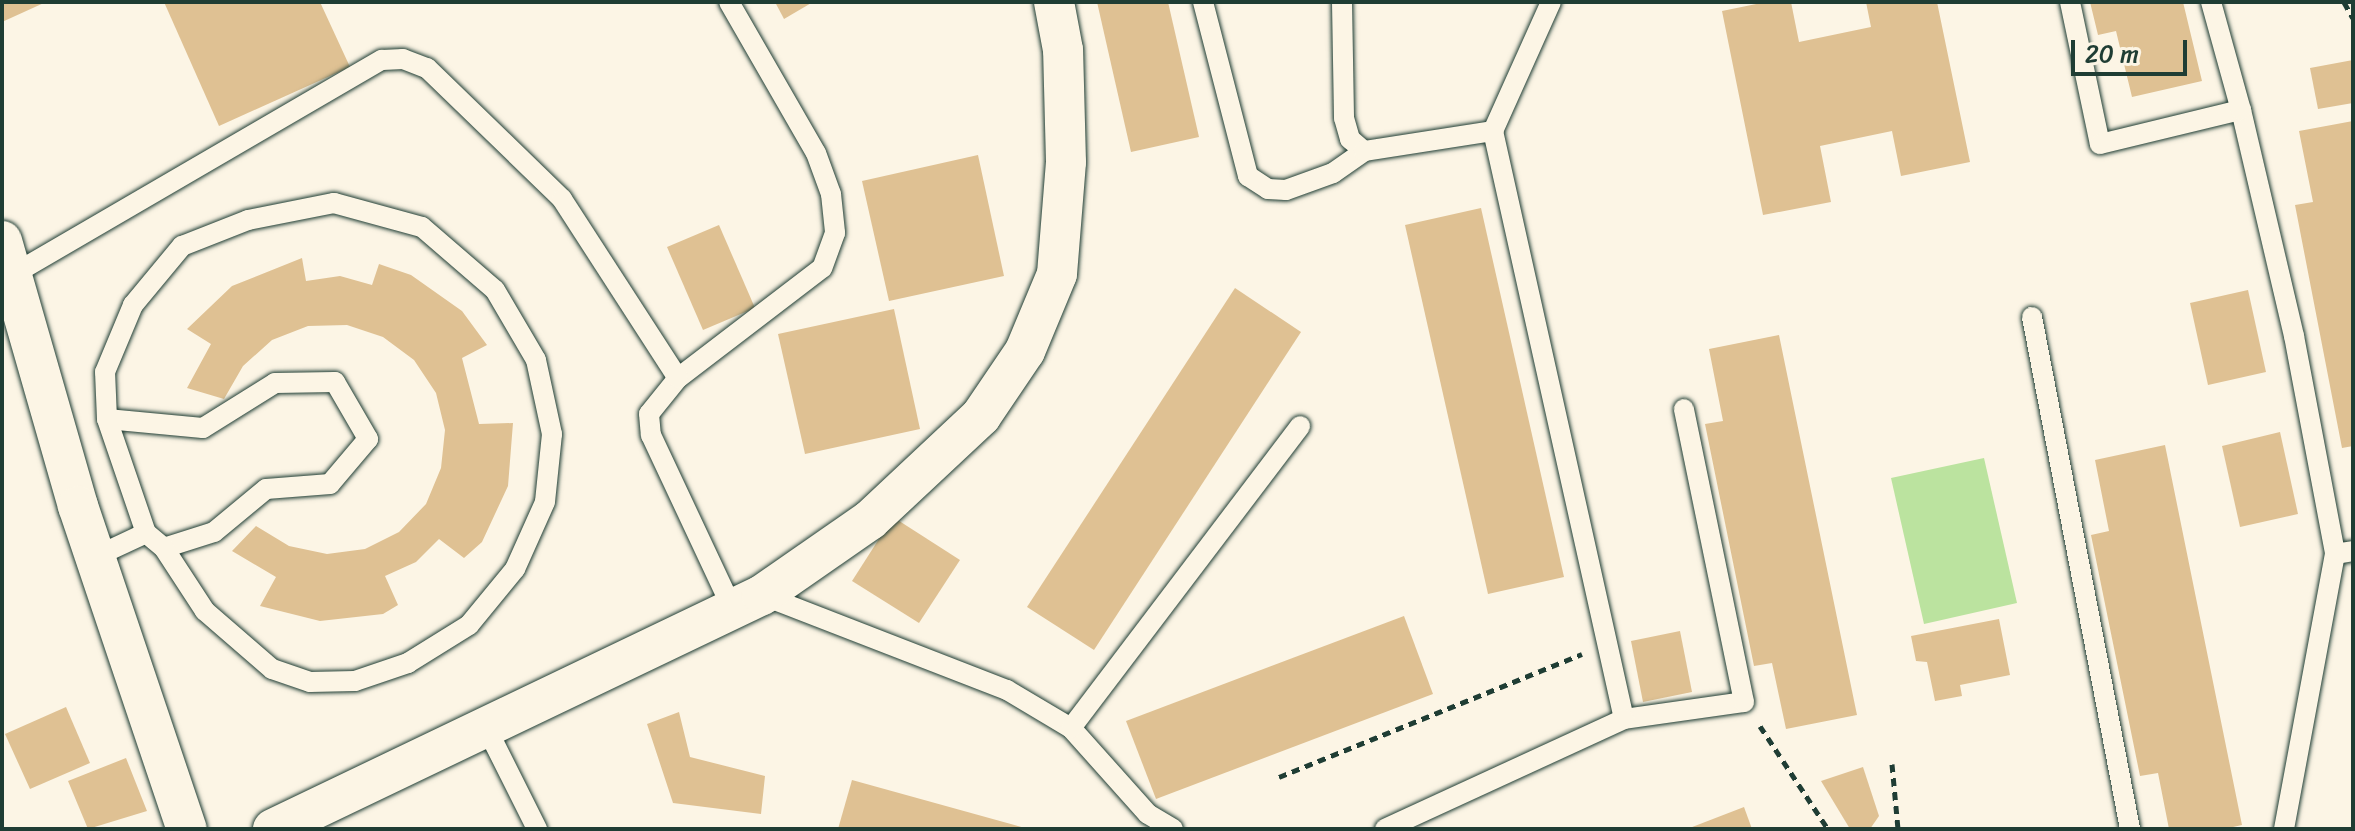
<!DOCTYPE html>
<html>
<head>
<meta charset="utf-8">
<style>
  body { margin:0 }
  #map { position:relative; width:2355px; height:831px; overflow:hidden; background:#fcf5e5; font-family:Sriracha,sans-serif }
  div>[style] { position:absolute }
  .green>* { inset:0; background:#bbe39f }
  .building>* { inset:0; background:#dfc193 }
  .path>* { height:5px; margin-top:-2.5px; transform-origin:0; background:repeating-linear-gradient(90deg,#1f3d34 0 8px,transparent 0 14px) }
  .roads { filter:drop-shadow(0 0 2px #1f3d34) drop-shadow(0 0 2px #1f3d34) }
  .lane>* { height:20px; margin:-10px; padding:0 10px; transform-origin:10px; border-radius:10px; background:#fcf5e5 }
  .street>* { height:40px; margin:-20px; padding:0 20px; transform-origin:20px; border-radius:20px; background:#fcf5e5 }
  span { translate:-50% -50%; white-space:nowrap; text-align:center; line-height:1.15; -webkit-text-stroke:7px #fcf5e5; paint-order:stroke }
  .frame { position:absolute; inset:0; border:4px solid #1f3d34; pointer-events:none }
  .scale { position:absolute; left:2071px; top:40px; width:116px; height:36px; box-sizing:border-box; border:4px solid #1f3d34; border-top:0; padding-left:10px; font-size:24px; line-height:28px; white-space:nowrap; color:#1f3d34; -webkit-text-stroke:6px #fcf5e5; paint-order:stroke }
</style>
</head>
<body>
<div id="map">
  <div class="green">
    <i style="clip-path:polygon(1984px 458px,2017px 603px,1924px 624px,1891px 478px)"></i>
  </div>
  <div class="building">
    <i style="clip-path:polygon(2px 2px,46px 2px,2px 22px)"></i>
    <i style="clip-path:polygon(164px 2px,320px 2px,350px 67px,219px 126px)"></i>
    <i style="clip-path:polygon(775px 2px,813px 2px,784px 19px)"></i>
    <i style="clip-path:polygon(1097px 2px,1168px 2px,1199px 137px,1131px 152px)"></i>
    <i style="clip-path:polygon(1766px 2px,1791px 2px,1799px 42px,1871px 27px,1866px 2px,1937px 2px,1970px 162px,1901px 176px,1892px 131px,1820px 146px,1831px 202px,1763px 215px,1722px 11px)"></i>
    <i style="clip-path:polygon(2090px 2px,2183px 2px,2202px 81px,2132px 97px,2116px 31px,2098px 35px)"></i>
    <i style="clip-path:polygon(2353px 60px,2353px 103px,2318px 109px,2310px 68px)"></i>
    <i style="clip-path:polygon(2353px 121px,2353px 446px,2342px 448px,2295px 205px,2313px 202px,2299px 131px)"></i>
    <i style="clip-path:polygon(978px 155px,1004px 276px,889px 301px,862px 181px)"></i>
    <i style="clip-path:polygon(1481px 208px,1564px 577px,1488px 594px,1405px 225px)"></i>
    <i style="clip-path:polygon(719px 225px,755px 308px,703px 330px,667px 247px)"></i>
    <i style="clip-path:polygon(302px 258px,306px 281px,340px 276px,372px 285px,379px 264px,411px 275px,462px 311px,487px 345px,462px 358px,479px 424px,513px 423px,508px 486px,482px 542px,464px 558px,439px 539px,416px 562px,385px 576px,398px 605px,383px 614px,320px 621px,260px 606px,276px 577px,232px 551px,256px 526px,289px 546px,327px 554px,365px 549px,399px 532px,426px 504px,441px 468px,445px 430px,436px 393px,414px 360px,383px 337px,347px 325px,308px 326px,272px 340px,243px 366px,224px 399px,187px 388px,211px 344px,187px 329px,232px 286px)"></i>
    <i style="clip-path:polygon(1235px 288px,1301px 332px,1094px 650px,1027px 607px)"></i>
    <i style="clip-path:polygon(2248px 290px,2266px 372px,2208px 385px,2190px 303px)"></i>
    <i style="clip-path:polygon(894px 309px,920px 429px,805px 454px,778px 334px)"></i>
    <i style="clip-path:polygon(1779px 335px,1857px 715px,1786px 729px,1772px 663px,1754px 666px,1705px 424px,1723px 421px,1709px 349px)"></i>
    <i style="clip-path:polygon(2280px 432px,2298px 514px,2240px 527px,2222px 446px)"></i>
    <i style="clip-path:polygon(2165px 445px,2242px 825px,2224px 829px,2169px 829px,2158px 773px,2140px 776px,2091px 535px,2109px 531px,2095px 460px)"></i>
    <i style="clip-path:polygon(893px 517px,960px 560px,919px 623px,852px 581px)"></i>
    <i style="clip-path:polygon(1404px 616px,1433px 694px,1156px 799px,1126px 721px)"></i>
    <i style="clip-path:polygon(1999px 619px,2010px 675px,1960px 685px,1962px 696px,1935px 701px,1927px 662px,1916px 661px,1911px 636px)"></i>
    <i style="clip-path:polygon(1680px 631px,1692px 692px,1643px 702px,1631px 641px)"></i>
    <i style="clip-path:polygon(66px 707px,90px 763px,30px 789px,5px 734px)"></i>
    <i style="clip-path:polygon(679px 712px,690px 757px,765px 776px,761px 814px,673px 803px,647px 724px)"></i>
    <i style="clip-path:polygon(126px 758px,147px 811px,88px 829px,68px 781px)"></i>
    <i style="clip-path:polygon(1863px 767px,1879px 816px,1870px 829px,1850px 829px,1821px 781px)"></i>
    <i style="clip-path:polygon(852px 780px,1025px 828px,1025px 829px,838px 829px)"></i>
    <i style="clip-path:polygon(1744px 807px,1752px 829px,1687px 829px)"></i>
  </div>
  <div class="path">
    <i style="left:2344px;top:2px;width:18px;rotate:61deg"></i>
    <i style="left:1760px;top:726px;width:123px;rotate:56.6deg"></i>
    <i style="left:1892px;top:764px;width:65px;rotate:84.7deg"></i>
    <i style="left:1279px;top:777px;width:327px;rotate:-22.1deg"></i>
  </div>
  <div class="roads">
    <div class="lane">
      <i style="left:729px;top:2px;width:174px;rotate:60.1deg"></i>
      <i style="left:816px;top:153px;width:44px;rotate:69.9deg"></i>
      <i style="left:831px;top:194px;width:39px;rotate:84deg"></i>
      <i style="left:835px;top:233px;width:37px;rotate:110deg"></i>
      <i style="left:822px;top:268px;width:181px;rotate:142.6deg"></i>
      <i style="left:678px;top:378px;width:46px;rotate:128.9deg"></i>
      <i style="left:649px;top:414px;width:21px;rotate:85deg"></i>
      <i style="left:651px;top:435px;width:193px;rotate:64.9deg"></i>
      <i style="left:1203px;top:2px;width:180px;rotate:75.5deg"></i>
      <i style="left:1248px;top:176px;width:24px;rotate:33deg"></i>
      <i style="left:1268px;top:189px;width:18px;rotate:3deg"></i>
      <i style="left:1286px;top:190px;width:50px;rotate:-19.9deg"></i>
      <i style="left:1333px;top:173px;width:38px;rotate:-35deg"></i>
      <i style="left:1342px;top:2px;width:116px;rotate:89deg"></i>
      <i style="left:1344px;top:118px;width:22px;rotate:74deg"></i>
      <i style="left:1350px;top:139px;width:18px;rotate:41deg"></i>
      <i style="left:1364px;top:151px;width:131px;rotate:-8.8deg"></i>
      <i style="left:1551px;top:2px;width:141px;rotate:114.2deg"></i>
      <i style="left:1493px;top:131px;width:602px;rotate:77.44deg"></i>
      <i style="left:1624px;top:719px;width:121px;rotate:-8.1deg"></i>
      <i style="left:1744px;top:702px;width:299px;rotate:-101.6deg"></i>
      <i style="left:2070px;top:2px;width:145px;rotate:78.1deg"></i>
      <i style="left:2100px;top:144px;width:145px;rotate:-13.6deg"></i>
      <i style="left:2241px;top:110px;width:232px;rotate:76.8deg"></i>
      <i style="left:2294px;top:336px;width:222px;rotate:79.3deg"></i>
      <i style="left:2211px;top:2px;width:112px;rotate:74.5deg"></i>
      <i style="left:12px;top:275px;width:428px;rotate:-30.2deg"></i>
      <i style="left:382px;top:60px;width:21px;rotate:-3deg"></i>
      <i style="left:403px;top:59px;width:26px;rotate:21deg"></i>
      <i style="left:427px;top:68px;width:188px;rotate:44.1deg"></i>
      <i style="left:562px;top:199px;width:213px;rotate:57.1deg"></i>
      <i style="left:2032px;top:317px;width:521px;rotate:79.16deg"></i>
      <i style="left:107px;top:419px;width:96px;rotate:5.4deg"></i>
      <i style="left:203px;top:428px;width:85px;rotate:-32deg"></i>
      <i style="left:275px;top:383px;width:60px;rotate:-1deg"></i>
      <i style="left:335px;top:382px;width:66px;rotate:59.9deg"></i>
      <i style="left:368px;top:439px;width:59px;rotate:130.2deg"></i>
      <i style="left:330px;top:484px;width:64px;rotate:175.5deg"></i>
      <i style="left:266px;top:489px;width:67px;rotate:140.4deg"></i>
      <i style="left:214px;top:532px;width:52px;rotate:162.3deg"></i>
      <i style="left:97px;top:556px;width:54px;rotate:-25.1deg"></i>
      <i style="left:146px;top:533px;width:120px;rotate:-108.9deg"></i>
      <i style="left:107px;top:419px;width:47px;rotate:-92.4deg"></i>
      <i style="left:105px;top:372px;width:73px;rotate:-67.3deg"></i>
      <i style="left:133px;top:305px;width:77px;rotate:-50.3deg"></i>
      <i style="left:182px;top:246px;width:71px;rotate:-21.5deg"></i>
      <i style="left:248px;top:220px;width:88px;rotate:-11.2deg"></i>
      <i style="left:334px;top:203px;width:91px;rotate:15.3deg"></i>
      <i style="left:422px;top:227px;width:96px;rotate:40.8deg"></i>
      <i style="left:495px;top:290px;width:81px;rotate:59.6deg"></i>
      <i style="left:536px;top:360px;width:76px;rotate:77.8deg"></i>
      <i style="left:552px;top:434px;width:68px;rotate:95.9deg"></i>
      <i style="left:545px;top:502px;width:73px;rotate:114.1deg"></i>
      <i style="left:515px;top:569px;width:72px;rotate:129.4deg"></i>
      <i style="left:469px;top:625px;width:72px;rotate:148.1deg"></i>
      <i style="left:408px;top:663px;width:56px;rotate:161.2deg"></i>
      <i style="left:355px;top:681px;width:45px;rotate:178.7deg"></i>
      <i style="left:310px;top:682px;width:40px;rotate:-161.1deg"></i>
      <i style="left:272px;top:669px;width:89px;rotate:-139.1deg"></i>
      <i style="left:205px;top:611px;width:75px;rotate:-123.1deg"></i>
      <i style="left:164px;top:548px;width:23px;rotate:-140deg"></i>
      <i style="left:762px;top:595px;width:263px;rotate:21.2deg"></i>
      <i style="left:1007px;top:690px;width:74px;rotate:30.7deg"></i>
      <i style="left:1071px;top:728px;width:115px;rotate:48.2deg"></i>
      <i style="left:1148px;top:814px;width:29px;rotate:31deg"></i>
      <i style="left:486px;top:727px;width:114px;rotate:63.4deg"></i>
      <i style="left:1071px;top:728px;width:379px;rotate:-52.8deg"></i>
      <i style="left:1385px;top:829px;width:263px;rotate:-24.7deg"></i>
      <i style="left:2284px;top:829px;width:280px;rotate:-79.5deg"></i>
      <i style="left:2335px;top:554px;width:18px;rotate:-9deg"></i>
    </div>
    <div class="street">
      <i style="left:2px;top:241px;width:276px;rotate:74deg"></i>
      <i style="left:78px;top:506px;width:341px;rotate:71.4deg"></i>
      <i style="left:273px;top:829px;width:542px;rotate:-25.57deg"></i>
      <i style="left:762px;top:595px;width:131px;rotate:-34.8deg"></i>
      <i style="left:870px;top:520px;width:152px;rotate:-43.1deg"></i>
      <i style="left:981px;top:416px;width:78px;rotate:-55.9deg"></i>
      <i style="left:1025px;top:351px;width:83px;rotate:-67.4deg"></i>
      <i style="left:1057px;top:274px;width:112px;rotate:-85.4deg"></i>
      <i style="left:1066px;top:162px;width:112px;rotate:-91.5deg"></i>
      <i style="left:1063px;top:50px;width:49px;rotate:-100.6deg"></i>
    </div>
  </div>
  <div class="frame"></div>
  <div class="scale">20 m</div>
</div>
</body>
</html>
